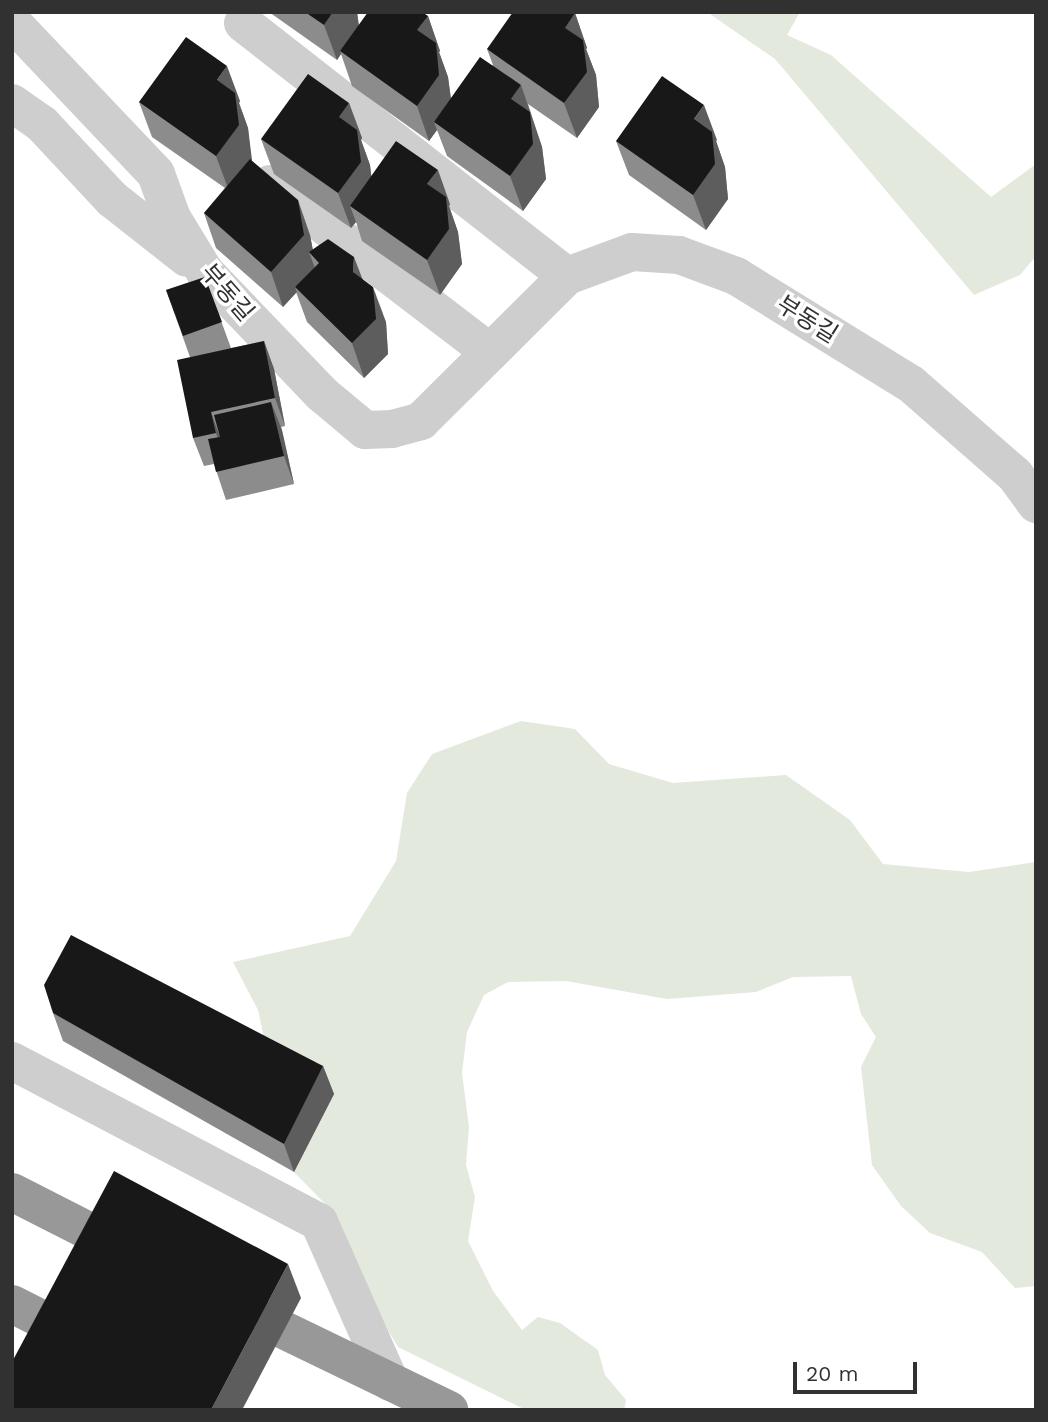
<!DOCTYPE html>
<html>
<head>
<meta charset="utf-8">
<style>
  body { margin:0 }
  #map { position:relative; width:1048px; height:1422px; overflow:hidden; background:#fff; font-family:"Work Sans","Noto Sans KR",sans-serif }
  div>[style] { position:absolute }
  .green>* { inset:0; background:#e4e9de }
  .minor>* { height:38px; margin:-19px; padding:0 19px; transform-origin:19px; border-radius:19px; background:#cecece }
  .highway>* { height:38px; margin:-19px; padding:0 19px; transform-origin:19px; border-radius:19px; background:#989898 }
  .wall>* { inset:0; background:#8c8c8c }
  .shaded-wall>* { inset:0; background:#5d5d5d }
  .building>* { inset:0; background:#181818 }
  span { translate:-50% -50%; white-space:nowrap; text-align:center; line-height:1.15; -webkit-text-stroke:7px #fff; paint-order:stroke }
  .street-label { font-size:24px; color:#313131 }
  .frame { position:absolute; inset:0; border:14px solid #313131; pointer-events:none }
  .scale { position:absolute; left:793px; top:1362px; width:124px; height:32px; box-sizing:border-box; border:4px solid #313131; border-top:0; padding-left:9px; font-size:21px; line-height:24px; white-space:nowrap; color:#313131; -webkit-text-stroke:5px #fff; paint-order:stroke }
</style>
</head>
<body>
<div id="map">
  <div class="green">
    <i style="clip-path:polygon(707px 12px,800px 12px,787px 35px,831px 55px,991px 197px,1036px 164px,1036px 256px,1020px 275px,974px 295px,775px 59px)"></i>
    <i style="clip-path:polygon(521px 721px,575px 729px,609px 764px,673px 783px,786px 775px,850px 820px,883px 864px,969px 872px,1036px 862px,1036px 1286px,1015px 1288px,982px 1252px,930px 1233px,901px 1206px,872px 1165px,861px 1067px,876px 1037px,861px 1014px,851px 976px,793px 977px,756px 992px,667px 999px,566px 981px,508px 982px,484px 995px,467px 1032px,462px 1073px,469px 1127px,466px 1165px,475px 1197px,468px 1241px,493px 1291px,522px 1330px,538px 1317px,560px 1323px,598px 1350px,605px 1375px,626px 1400px,624px 1410px,526px 1410px,398px 1347px,371px 1302px,335px 1214px,294px 1172px,333px 1094px,269px 1061px,258px 1010px,233px 962px,350px 936px,396px 861px,407px 793px,432px 754px)"></i>
  </div>
  <div class="minor">
    <i style="left:12px;top:22px;width:209px;rotate:46.5deg"></i>
    <i style="left:156px;top:174px;width:47px;rotate:70deg"></i>
    <i style="left:172px;top:218px;width:63px;rotate:58.6deg"></i>
    <i style="left:205px;top:272px;width:169px;rotate:46.2deg"></i>
    <i style="left:322px;top:394px;width:56px;rotate:39.9deg"></i>
    <i style="left:365px;top:430px;width:27px;rotate:-2deg"></i>
    <i style="left:392px;top:429px;width:30px;rotate:-15deg"></i>
    <i style="left:421px;top:421px;width:206px;rotate:-44.8deg"></i>
    <i style="left:567px;top:276px;width:69px;rotate:-20.3deg"></i>
    <i style="left:632px;top:252px;width:47px;rotate:3.7deg"></i>
    <i style="left:679px;top:255px;width:61px;rotate:20.2deg"></i>
    <i style="left:736px;top:276px;width:206px;rotate:31.7deg"></i>
    <i style="left:911px;top:384px;width:138px;rotate:41.2deg"></i>
    <i style="left:1015px;top:475px;width:36px;rotate:54deg"></i>
    <i style="left:243px;top:23px;width:411px;rotate:38deg"></i>
    <i style="left:12px;top:103px;width:37px;rotate:35deg"></i>
    <i style="left:42px;top:124px;width:103px;rotate:47deg"></i>
    <i style="left:112px;top:199px;width:95px;rotate:38.2deg"></i>
    <i style="left:270px;top:184px;width:277px;rotate:37.4deg"></i>
    <i style="left:12px;top:1061px;width:347px;rotate:27.7deg"></i>
    <i style="left:319px;top:1222px;width:175px;rotate:66.1deg"></i>
  </div>
  <div class="highway">
    <i style="left:12px;top:1192px;width:132px;rotate:27deg"></i>
    <i style="left:12px;top:1304px;width:80px;rotate:26.9deg"></i>
    <i style="left:236px;top:1307px;width:237px;rotate:25.8deg"></i>
  </div>
  <div class="wall">
    <i style="clip-path:polygon(269px 12px,357px 12px,359px 25px,428px 16px,440px 51px,439px 52px,448px 77px,451px 98px,493px 65px,487px 49px,575px 13px,587px 48px,586px 49px,596px 75px,599px 107px,577px 138px,528px 104px,542px 147px,546px 179px,523px 211px,447px 156px,437px 130px,429px 141px,352px 86px,341px 54px,337px 60px)"></i>
    <i style="clip-path:polygon(240px 101px,239px 103px,248px 128px,251px 160px,310px 235px,313px 250px,362px 278px,386px 322px,388px 354px,364px 378px,307px 322px,296px 292px,283px 307px,216px 248px,204px 213px,225px 188px,152px 137px,139px 102px)"></i>
    <i style="clip-path:polygon(349px 103px,362px 138px,361px 140px,370px 165px,371px 176px,450px 204px,449px 206px,458px 232px,462px 264px,440px 295px,362px 241px,356px 222px,351px 228px,274px 174px,261px 139px)"></i>
    <i style="clip-path:polygon(717px 140px,716px 141px,725px 167px,728px 199px,706px 230px,629px 175px,616px 141px)"></i>
    <i style="clip-path:polygon(205px 277px,231px 348px,264px 341px,274px 369px,285px 426px,281px 427px,294px 484px,226px 500px,214px 464px,204px 466px,193px 438px,190px 357px,166px 290px)"></i>
    <i style="clip-path:polygon(53px 1013px,323px 1066px,334px 1094px,294px 1172px,63px 1041px)"></i>
  </div>
  <div class="shaded-wall">
    <i style="clip-path:polygon(333px 12px,357px 12px,359px 28px,340px 51px,341px 54px,337px 60px,324px 25px)"></i>
    <i style="clip-path:polygon(575px 13px,587px 48px,586px 49px,596px 75px,599px 107px,577px 138px,564px 103px,565px 28px)"></i>
    <i style="clip-path:polygon(428px 16px,440px 51px,439px 52px,448px 77px,452px 109px,434px 122px,437px 130px,429px 141px,417px 106px,417px 30px)"></i>
    <i style="clip-path:polygon(227px 66px,240px 101px,239px 103px,248px 128px,252px 160px,229px 191px,216px 156px,217px 80px)"></i>
    <i style="clip-path:polygon(521px 85px,542px 147px,546px 179px,523px 211px,510px 176px,511px 99px)"></i>
    <i style="clip-path:polygon(349px 103px,362px 138px,361px 140px,370px 165px,374px 197px,350px 206px,356px 222px,351px 228px,338px 193px,339px 117px)"></i>
    <i style="clip-path:polygon(704px 105px,717px 140px,716px 141px,725px 167px,728px 199px,706px 230px,693px 195px,694px 119px)"></i>
    <i style="clip-path:polygon(438px 170px,450px 204px,449px 206px,458px 232px,462px 264px,440px 295px,427px 260px,427px 184px)"></i>
    <i style="clip-path:polygon(298px 200px,310px 235px,314px 257px,309px 252px,316px 271px,295px 287px,297px 292px,283px 307px,271px 272px)"></i>
    <i style="clip-path:polygon(354px 257px,367px 291px,353px 272px)"></i>
    <i style="clip-path:polygon(373px 287px,386px 322px,388px 354px,364px 378px,352px 343px)"></i>
    <i style="clip-path:polygon(264px 341px,274px 369px,285px 426px,275px 398px)"></i>
    <i style="clip-path:polygon(271px 402px,282px 430px,294px 484px,284px 456px)"></i>
    <i style="clip-path:polygon(211px 412px,221px 440px,226px 461px,216px 433px)"></i>
    <i style="clip-path:polygon(323px 1066px,334px 1094px,294px 1172px,284px 1144px)"></i>
    <i style="clip-path:polygon(288px 1264px,301px 1298px,242px 1410px,211px 1410px)"></i>
  </div>
  <div class="building">
    <i style="clip-path:polygon(305px 12px,333px 12px,324px 25px)"></i>
    <i style="clip-path:polygon(368px 12px,422px 12px,428px 16px,417px 30px,436px 43px,439px 75px,417px 106px,340px 51px)"></i>
    <i style="clip-path:polygon(513px 12px,575px 13px,565px 28px,583px 40px,587px 72px,564px 103px,487px 49px)"></i>
    <i style="clip-path:polygon(186px 37px,227px 66px,217px 80px,235px 93px,239px 125px,216px 156px,139px 102px)"></i>
    <i style="clip-path:polygon(480px 57px,521px 85px,511px 99px,530px 112px,533px 144px,510px 176px,434px 122px)"></i>
    <i style="clip-path:polygon(308px 74px,349px 103px,339px 117px,357px 130px,361px 162px,338px 193px,261px 139px)"></i>
    <i style="clip-path:polygon(662px 76px,704px 105px,694px 119px,712px 132px,715px 164px,693px 195px,616px 141px)"></i>
    <i style="clip-path:polygon(396px 141px,438px 170px,427px 184px,446px 197px,449px 229px,427px 260px,350px 206px)"></i>
    <i style="clip-path:polygon(250px 159px,298px 200px,304px 235px,271px 272px,204px 213px)"></i>
    <i style="clip-path:polygon(328px 239px,354px 257px,353px 272px,373px 287px,376px 319px,352px 343px,295px 287px,319px 263px,309px 252px)"></i>
    <i style="clip-path:polygon(205px 277px,222px 322px,183px 336px,166px 290px)"></i>
    <i style="clip-path:polygon(264px 341px,275px 398px,211px 412px,216px 433px,193px 438px,177px 360px)"></i>
    <i style="clip-path:polygon(271px 402px,284px 456px,216px 472px,208px 439px,220px 437px,214px 415px)"></i>
    <i style="clip-path:polygon(71px 935px,323px 1066px,284px 1144px,53px 1013px,44px 985px)"></i>
    <i style="clip-path:polygon(114px 1171px,288px 1264px,211px 1410px,12px 1410px,12px 1362px)"></i>
  </div>
  <div class="street-label">
    <span style="left:227px;top:293px;rotate:49deg">부동길</span>
    <span style="left:807px;top:320px;rotate:32deg">부동길</span>
  </div>
  <div class="frame"></div>
  <div class="scale">20 m</div>
</div>
</body>
</html>
